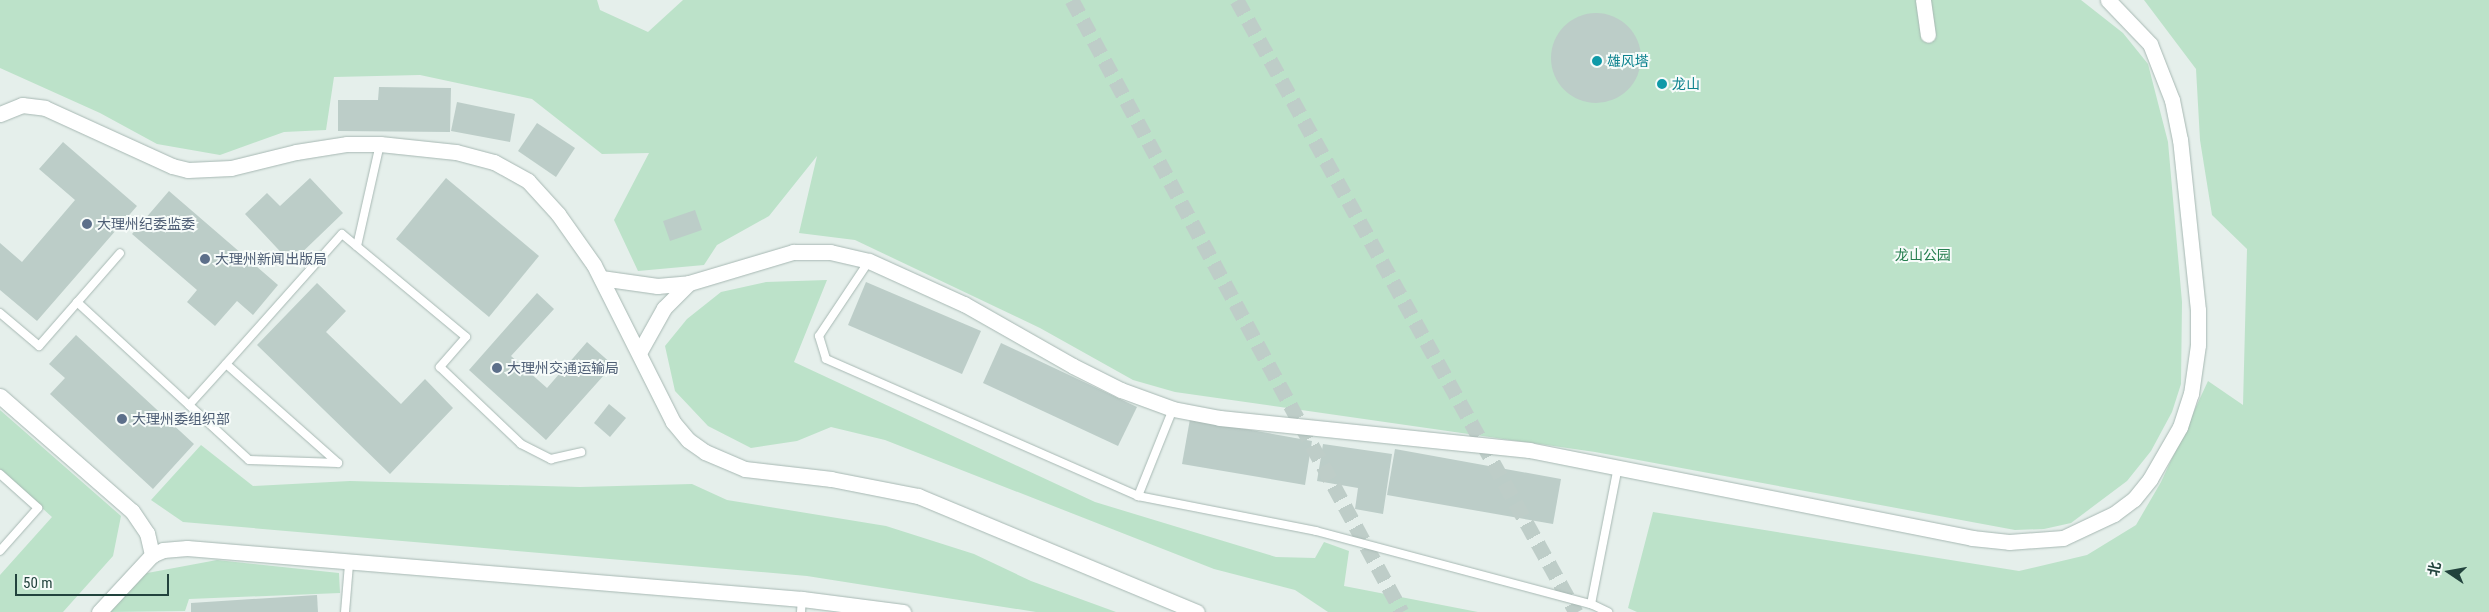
<!DOCTYPE html>
<html>
<head>
<meta charset="utf-8">
<style>
  body { margin:0 }
  #map { position:relative; width:2489px; height:612px; overflow:hidden; background:#e5efeb; font-family:"Roboto Condensed","Noto Sans SC",sans-serif }
  div>[style] { position:absolute }
  .green>* { inset:0; background:#bce2c9 }
  .building>* { inset:0; background:#bccdc8 }
  .round { border-radius:50% }
  .secondary-tunnel>* { height:15px; margin-top:-7.5px; transform-origin:0; background:repeating-linear-gradient(90deg,#becdc8 0 15px,transparent 0 23px) }
  .roads { filter:drop-shadow(0 0 1px #a7b8b3) drop-shadow(0 0 1px #a7b8b3) }
  .lane>* { height:8px; margin:-4px; padding:0 4px; transform-origin:4px; border-radius:4px; background:#fff }
  .street>* { height:15px; margin:-7.5px; padding:0 7.5px; transform-origin:7.5px; border-radius:7.5px; background:#fff }
  .secondary>* { height:15px; margin:-7.5px; padding:0 7.5px; transform-origin:7.5px; border-radius:7.5px; background:#fff }
  .dots>* { width:14px; height:14px; translate:-50% -50%; box-sizing:border-box; border:2px solid #f6fbf9; border-radius:50% }
  span { translate:-50% -50%; white-space:nowrap; text-align:center; line-height:1.15; -webkit-text-stroke:4px #f6fbf9; paint-order:stroke }
  .culture-label { font-size:14px; color:#0d838f }
  .left { translate:0 -50%; text-align:left }
  .service-label { font-size:14px; color:#4e5e75 }
  .park-label { font-size:14px; color:#277f50 }
  .north { position:absolute; left:2424px; top:547px; width:50px; height:50px; -webkit-text-stroke:4px #f6fbf9; paint-order:stroke; rotate:282deg; font-size:14px; font-weight:700; line-height:20px; text-align:center; color:#22433d }
  .north::after { content:''; display:block; margin:auto; width:18px; height:22px; background:#22433d; clip-path:polygon(50% 0,100% 100%,50% 72%,0 100%) }
  .scale { position:absolute; left:15px; top:574px; width:154px; height:22px; box-sizing:border-box; border:2px solid #22433d; border-top:0; padding-left:6px; font-size:15px; line-height:18px; white-space:nowrap; color:#22433d; -webkit-text-stroke:4px #f6fbf9; paint-order:stroke }
</style>
</head>
<body>
<div id="map">
  <div class="green">
    <i style="clip-path:polygon(0 0,597px 0,600px 10px,648px 32px,683px 0,2081px 0,2123px 33px,2148px 64px,2168px 142px,2182px 302px,2181px 384px,2172px 412px,2151px 451px,2127px 481px,2071px 523px,2044px 529px,2015px 530px,1595px 452px,1175px 392px,1133px 380px,1040px 328px,855px 240px,799px 233px,817px 156px,769px 216px,717px 245px,704px 265px,638px 271px,614px 220px,649px 153px,602px 154px,532px 99px,420px 75px,334px 77px,326px 130px,284px 132px,220px 155px,157px 144px,100px 113px,0 68px)"></i>
    <i style="clip-path:polygon(2144px 0,2489px 0,2489px 612px,1637px 612px,1628px 608px,1653px 512px,2019px 571px,2087px 555px,2136px 525px,2161px 482px,2208px 381px,2243px 405px,2247px 249px,2212px 215px,2200px 140px,2196px 69px)"></i>
    <i style="clip-path:polygon(827px 280px,794px 362px,1095px 502px,1276px 557px,1315px 558px,1324px 542px,1349px 551px,1344px 586px,1478px 612px,1328px 612px,1295px 590px,1214px 569px,885px 440px,831px 427px,797px 441px,751px 448px,708px 426px,675px 391px,665px 346px,687px 319px,721px 292px,766px 282px)"></i>
    <i style="clip-path:polygon(0 410px,121px 516px,113px 556px,63px 612px,0 612px,0 575px,52px 517px,0 470px)"></i>
    <i style="clip-path:polygon(201px 445px,253px 486px,350px 481px,580px 487px,692px 484px,727px 500px,886px 526px,974px 554px,1031px 581px,1116px 612px,1036px 612px,807px 576px,183px 522px,151px 500px)"></i>
    <i style="clip-path:polygon(217px 560px,339px 573px,340px 593px,189px 599px,185px 611px,107px 612px,142px 574px)"></i>
  </div>
  <div class="building">
    <i class="round" style="left:1551px;top:13px;width:90px;height:90px"></i>
    <i style="clip-path:polygon(379px 87px,451px 88px,450px 132px,338px 131px,338px 100px,378px 100px)"></i>
    <i style="clip-path:polygon(457px 102px,515px 114px,510px 142px,451px 131px)"></i>
    <i style="clip-path:polygon(537px 123px,575px 148px,556px 177px,518px 151px)"></i>
    <i style="clip-path:polygon(63px 142px,137px 206px,37px 321px,0 290px,0 243px,22px 262px,75px 200px,39px 169px)"></i>
    <i style="clip-path:polygon(310px 178px,343px 213px,291px 263px,245px 214px,267px 193px,280px 206px)"></i>
    <i style="clip-path:polygon(446px 178px,539px 256px,489px 317px,396px 239px)"></i>
    <i style="clip-path:polygon(169px 191px,278px 285px,253px 315px,237px 301px,215px 326px,187px 302px,197px 290px,132px 234px)"></i>
    <i style="clip-path:polygon(695px 210px,702px 230px,670px 241px,663px 221px)"></i>
    <i style="clip-path:polygon(866px 282px,981px 331px,962px 374px,848px 325px)"></i>
    <i style="clip-path:polygon(317px 283px,346px 311px,326px 332px,401px 404px,425px 379px,453px 408px,390px 474px,257px 345px)"></i>
    <i style="clip-path:polygon(537px 293px,554px 309px,511px 356px,547px 388px,587px 342px,613px 365px,546px 440px,469px 370px)"></i>
    <i style="clip-path:polygon(76px 335px,194px 444px,153px 489px,50px 394px,65px 378px,49px 364px)"></i>
    <i style="clip-path:polygon(1001px 343px,1137px 407px,1118px 446px,983px 383px)"></i>
    <i style="clip-path:polygon(609px 404px,626px 418px,610px 437px,594px 423px)"></i>
    <i style="clip-path:polygon(1190px 419px,1312px 441px,1305px 485px,1182px 464px)"></i>
    <i style="clip-path:polygon(1323px 444px,1392px 454px,1383px 514px,1355px 509px,1358px 488px,1317px 481px)"></i>
    <i style="clip-path:polygon(1395px 449px,1561px 479px,1553px 524px,1387px 495px)"></i>
    <i style="clip-path:polygon(317px 595px,318px 612px,191px 612px,191px 603px)"></i>
  </div>
  <div class="secondary-tunnel">
    <i style="left:1072px;top:0;width:695px;rotate:61.67deg"></i>
    <i style="left:1237px;top:0;width:700px;rotate:61.02deg"></i>
  </div>
  <div class="roads">
    <div class="lane">
      <i style="left:357px;top:246px;width:105px;rotate:-77.3deg"></i>
      <i style="left:869px;top:261px;width:90px;rotate:123.7deg"></i>
      <i style="left:819px;top:336px;width:24px;rotate:73deg"></i>
      <i style="left:826px;top:359px;width:341px;rotate:23.7deg"></i>
      <i style="left:1138px;top:496px;width:181px;rotate:11.1deg"></i>
      <i style="left:1316px;top:531px;width:285px;rotate:14.9deg"></i>
      <i style="left:1591px;top:604px;width:19px;rotate:25deg"></i>
      <i style="left:77px;top:302px;width:152px;rotate:42.6deg"></i>
      <i style="left:189px;top:405px;width:81px;rotate:42.5deg"></i>
      <i style="left:249px;top:460px;width:89px;rotate:1.9deg"></i>
      <i style="left:338px;top:463px;width:149px;rotate:-138.5deg"></i>
      <i style="left:226px;top:364px;width:55px;rotate:132.1deg"></i>
      <i style="left:0;top:313px;width:51px;rotate:40.2deg"></i>
      <i style="left:39px;top:346px;width:123px;rotate:-48.9deg"></i>
      <i style="left:226px;top:364px;width:174px;rotate:-48.3deg"></i>
      <i style="left:342px;top:234px;width:161px;rotate:39.7deg"></i>
      <i style="left:466px;top:337px;width:40px;rotate:131deg"></i>
      <i style="left:440px;top:367px;width:112px;rotate:43.5deg"></i>
      <i style="left:521px;top:444px;width:34px;rotate:27deg"></i>
      <i style="left:551px;top:459px;width:31px;rotate:-13deg"></i>
      <i style="left:0;top:474px;width:51px;rotate:41.8deg"></i>
      <i style="left:38px;top:508px;width:57px;rotate:131.5deg"></i>
      <i style="left:1138px;top:496px;width:94px;rotate:-68.1deg"></i>
      <i style="left:1591px;top:604px;width:140px;rotate:-78.9deg"></i>
      <i style="left:345px;top:612px;width:48px;rotate:-85.2deg"></i>
      <i style="left:801px;top:612px;width:13px;rotate:-86deg"></i>
    </div>
    <div class="street">
      <i style="left:1923px;top:0;width:35px;rotate:82deg"></i>
      <i style="left:0;top:114px;width:24px;rotate:-22deg"></i>
      <i style="left:22px;top:105px;width:23px;rotate:7deg"></i>
      <i style="left:45px;top:108px;width:140px;rotate:24.5deg"></i>
      <i style="left:172px;top:166px;width:16px;rotate:14deg"></i>
      <i style="left:188px;top:170px;width:43px;rotate:-2.7deg"></i>
      <i style="left:231px;top:168px;width:67px;rotate:-13.8deg"></i>
      <i style="left:296px;top:152px;width:52px;rotate:-8.9deg"></i>
      <i style="left:347px;top:144px;width:33px"></i>
      <i style="left:380px;top:144px;width:76px;rotate:6deg"></i>
      <i style="left:456px;top:152px;width:39px;rotate:15deg"></i>
      <i style="left:494px;top:162px;width:39px;rotate:29deg"></i>
      <i style="left:528px;top:181px;width:45px;rotate:47.7deg"></i>
      <i style="left:558px;top:214px;width:62px;rotate:54.8deg"></i>
      <i style="left:594px;top:265px;width:176px;rotate:63.3deg"></i>
      <i style="left:673px;top:422px;width:23px;rotate:50deg"></i>
      <i style="left:688px;top:440px;width:21px;rotate:35deg"></i>
      <i style="left:705px;top:452px;width:43px;rotate:23deg"></i>
      <i style="left:745px;top:469px;width:87px;rotate:6.6deg"></i>
      <i style="left:831px;top:479px;width:89px;rotate:11.1deg"></i>
      <i style="left:918px;top:496px;width:302px;rotate:22.6deg"></i>
      <i style="left:601px;top:278px;width:57px;rotate:8.1deg"></i>
      <i style="left:657px;top:286px;width:32px;rotate:-5deg"></i>
      <i style="left:640px;top:351px;width:49px;rotate:-60.8deg"></i>
      <i style="left:664px;top:308px;width:35px;rotate:-45deg"></i>
      <i style="left:689px;top:283px;width:109px;rotate:-16.6deg"></i>
      <i style="left:793px;top:252px;width:37px"></i>
      <i style="left:830px;top:252px;width:40px;rotate:13deg"></i>
      <i style="left:869px;top:261px;width:104px;rotate:24.4deg"></i>
      <i style="left:964px;top:304px;width:125px;rotate:29.6deg"></i>
      <i style="left:1073px;top:366px;width:54px;rotate:26.6deg"></i>
      <i style="left:1121px;top:390px;width:55px;rotate:20.1deg"></i>
      <i style="left:1173px;top:409px;width:48px;rotate:10.8deg"></i>
      <i style="left:1220px;top:418px;width:311px;rotate:5.9deg"></i>
      <i style="left:1529px;top:450px;width:452px;rotate:11.2deg"></i>
      <i style="left:1972px;top:538px;width:37px;rotate:6deg"></i>
      <i style="left:2009px;top:542px;width:54px;rotate:-4.2deg"></i>
      <i style="left:2063px;top:538px;width:56px;rotate:-25.2deg"></i>
      <i style="left:2114px;top:514px;width:25px;rotate:-37deg"></i>
      <i style="left:2134px;top:499px;width:26px;rotate:-51deg"></i>
      <i style="left:2150px;top:479px;width:60px;rotate:-60deg"></i>
      <i style="left:2180px;top:427px;width:35px;rotate:-72deg"></i>
      <i style="left:2191px;top:394px;width:49px;rotate:-81.9deg"></i>
      <i style="left:2198px;top:345px;width:35px;rotate:-90deg"></i>
      <i style="left:2198px;top:310px;width:171px;rotate:-96deg"></i>
      <i style="left:2180px;top:140px;width:41px;rotate:-101.3deg"></i>
      <i style="left:2172px;top:100px;width:60px;rotate:-111.4deg"></i>
      <i style="left:2150px;top:44px;width:61px;rotate:-133.7deg"></i>
      <i style="left:0;top:396px;width:175px;rotate:41.1deg"></i>
      <i style="left:132px;top:511px;width:27px;rotate:56deg"></i>
      <i style="left:147px;top:533px;width:23px;rotate:77deg"></i>
    </div>
    <div class="secondary">
      <i style="left:99px;top:612px;width:78px;rotate:-47.1deg"></i>
      <i style="left:152px;top:555px;width:12px;rotate:-24deg"></i>
      <i style="left:163px;top:550px;width:24px;rotate:-5deg"></i>
      <i style="left:187px;top:548px;width:617px;rotate:4.74deg"></i>
      <i style="left:802px;top:599px;width:102px;rotate:7.3deg"></i>
    </div>
  </div>
  <div class="dots">
    <i style="left:1597px;top:61px;background:#0f9aa8"></i>
    <i style="left:1662px;top:84px;background:#0f9aa8"></i>
    <i style="left:87px;top:224px;background:#5c6f8a"></i>
    <i style="left:205px;top:259px;background:#5c6f8a"></i>
    <i style="left:497px;top:368px;background:#5c6f8a"></i>
    <i style="left:122px;top:419px;background:#5c6f8a"></i>
  </div>
  <div class="culture-label">
    <span class="left" style="left:1607px;top:61px">雄风塔</span>
    <span class="left" style="left:1672px;top:84px">龙山</span>
  </div>
  <div class="service-label">
    <span class="left" style="left:97px;top:224px">大理州纪委监委</span>
    <span class="left" style="left:215px;top:259px">大理州新闻出版局</span>
    <span class="left" style="left:507px;top:368px">大理州交通运输局</span>
    <span class="left" style="left:132px;top:419px">大理州委组织部</span>
  </div>
  <div class="park-label">
    <span style="left:1923px;top:255px">龙山公园</span>
  </div>
  <div class="north">北</div>
  <div class="scale">50 m</div>
</div>
</body>
</html>
